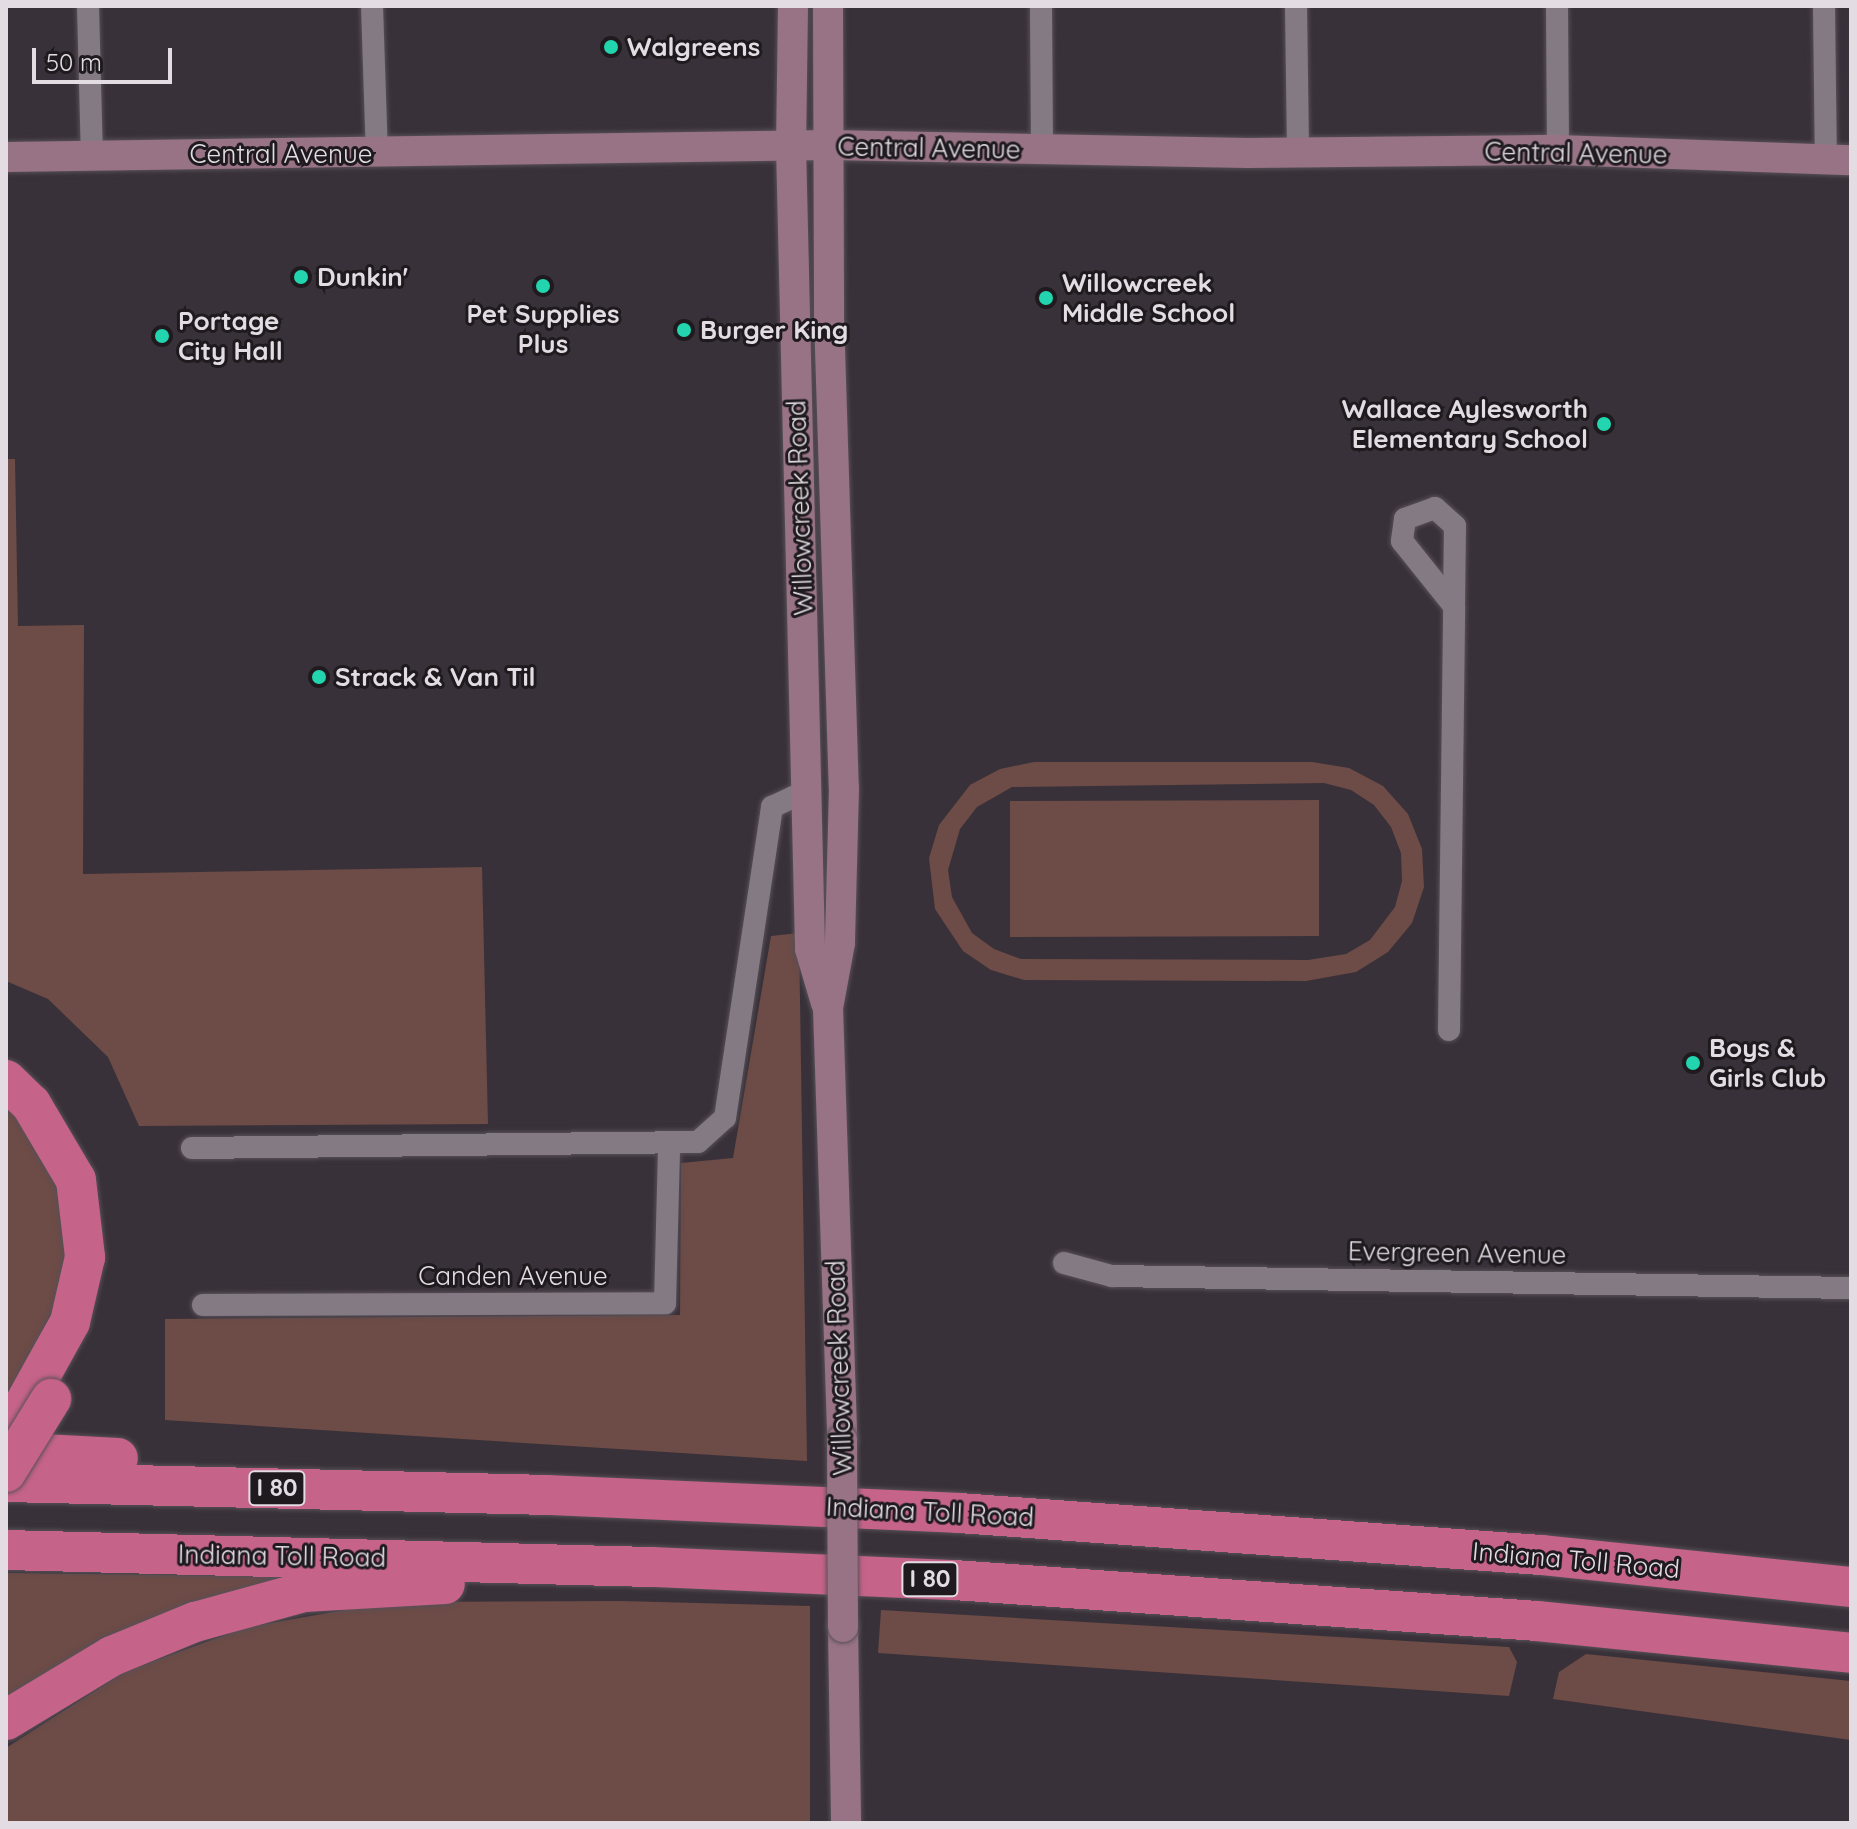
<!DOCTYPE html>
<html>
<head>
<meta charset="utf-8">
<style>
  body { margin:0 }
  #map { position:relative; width:1857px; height:1829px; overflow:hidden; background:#393139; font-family:Quicksand,sans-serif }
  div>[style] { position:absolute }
  .green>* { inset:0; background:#6d4b46 }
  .roads { filter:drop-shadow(0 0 2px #575057) drop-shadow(0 0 2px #575057) }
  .minor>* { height:22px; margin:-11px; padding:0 11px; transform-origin:11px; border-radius:11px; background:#847a84 }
  .secondary>* { height:30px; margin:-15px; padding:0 15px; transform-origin:15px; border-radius:15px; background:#987386 }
  .motorway>* { height:40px; margin:-20px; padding:0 20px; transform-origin:20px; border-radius:20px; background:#c66389 }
  .bridges { filter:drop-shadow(0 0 2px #575057) drop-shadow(0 0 2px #575057) }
  .secondary-bridge>* { height:30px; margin:-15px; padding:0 15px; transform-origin:15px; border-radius:15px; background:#987386 }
  .motorway-bridge>* { height:40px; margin:-20px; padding:0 20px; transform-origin:20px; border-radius:20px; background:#c66389 }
  .dots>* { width:22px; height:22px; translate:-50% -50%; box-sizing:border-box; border:4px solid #1e1a1e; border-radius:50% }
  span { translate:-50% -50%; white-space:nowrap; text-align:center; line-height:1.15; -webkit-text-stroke:6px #1e1a1e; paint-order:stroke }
  .shield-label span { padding:2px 6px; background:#1e1a1e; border:2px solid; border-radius:6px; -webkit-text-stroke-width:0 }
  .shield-label { font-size:24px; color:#e3dde3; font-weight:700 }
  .poi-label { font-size:26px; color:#e3dde3; font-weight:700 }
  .left { translate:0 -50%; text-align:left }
  .right { translate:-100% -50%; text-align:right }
  .street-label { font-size:26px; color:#e3dde3 }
  .frame { position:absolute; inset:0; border:8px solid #e3dde3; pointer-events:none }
  .scale { position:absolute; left:32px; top:48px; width:140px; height:36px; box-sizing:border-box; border:4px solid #e3dde3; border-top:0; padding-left:10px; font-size:24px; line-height:28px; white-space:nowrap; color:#e3dde3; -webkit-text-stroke:6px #1e1a1e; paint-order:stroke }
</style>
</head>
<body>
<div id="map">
  <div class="green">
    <i style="clip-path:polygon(6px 459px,15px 459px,18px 626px,84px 625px,83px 874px,482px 867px,488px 1124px,139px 1126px,108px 1057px,48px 999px,6px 981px)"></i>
    <i style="clip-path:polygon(evenodd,1312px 762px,1349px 768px,1383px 786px,1408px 814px,1422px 849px,1424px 887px,1412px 923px,1388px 952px,1356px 972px,1306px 981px,1024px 980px,991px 970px,963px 951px,935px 909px,929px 858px,939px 825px,970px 785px,1000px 769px,1034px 762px,1312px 762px,1324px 783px,1351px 790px,1374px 805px,1391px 827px,1401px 853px,1402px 881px,1395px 907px,1370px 940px,1346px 954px,1308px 960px,1021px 959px,994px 949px,972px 933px,952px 897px,948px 870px,960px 829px,977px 807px,1012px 787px,1324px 783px)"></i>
    <i style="clip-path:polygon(1319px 800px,1319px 936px,1010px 937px,1010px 801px)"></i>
    <i style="clip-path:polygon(799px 933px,807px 1461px,165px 1420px,165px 1319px,680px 1315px,681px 1163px,733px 1158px,771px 936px)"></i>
    <i style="clip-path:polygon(6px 1105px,42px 1142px,67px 1207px,66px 1282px,6px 1404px)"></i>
    <i style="clip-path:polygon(6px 1573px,315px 1577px,6px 1707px)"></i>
    <i style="clip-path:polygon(621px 1601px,810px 1606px,810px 1823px,6px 1823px,6px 1748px,126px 1671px,248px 1627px,390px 1602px)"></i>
    <i style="clip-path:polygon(881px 1610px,1509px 1647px,1517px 1662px,1509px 1696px,878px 1653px)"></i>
    <i style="clip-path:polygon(1586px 1654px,1851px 1681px,1851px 1740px,1553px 1699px,1559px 1672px)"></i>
  </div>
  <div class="roads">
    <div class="minor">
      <i style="left:88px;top:6px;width:150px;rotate:88.5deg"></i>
      <i style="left:372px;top:6px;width:148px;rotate:88.1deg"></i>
      <i style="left:1041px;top:6px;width:145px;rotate:89.6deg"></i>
      <i style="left:1296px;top:6px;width:147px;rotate:89.2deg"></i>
      <i style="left:1557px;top:6px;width:144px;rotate:89.6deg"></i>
      <i style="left:1824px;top:6px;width:153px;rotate:89.3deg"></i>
      <i style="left:1449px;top:1030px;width:424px;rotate:-89.3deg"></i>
      <i style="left:1454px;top:606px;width:80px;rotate:-89.3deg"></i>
      <i style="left:1455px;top:526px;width:27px;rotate:-138deg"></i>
      <i style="left:1435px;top:508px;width:32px;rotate:160deg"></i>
      <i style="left:1405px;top:519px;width:22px;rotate:98deg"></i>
      <i style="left:1402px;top:541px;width:83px;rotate:51.3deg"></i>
      <i style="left:192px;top:1148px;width:506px;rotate:-0.68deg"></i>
      <i style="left:698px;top:1142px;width:36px;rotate:-42deg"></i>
      <i style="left:725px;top:1118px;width:315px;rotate:-81.4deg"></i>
      <i style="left:772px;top:807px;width:23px;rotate:-25deg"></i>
      <i style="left:793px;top:797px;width:16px;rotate:4deg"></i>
      <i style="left:1064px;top:1263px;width:50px;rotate:15.2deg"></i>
      <i style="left:1112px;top:1276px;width:739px;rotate:0.93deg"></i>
      <i style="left:203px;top:1305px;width:462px;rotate:-0.2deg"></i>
      <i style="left:665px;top:1303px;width:158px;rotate:-88.5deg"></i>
    </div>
    <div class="secondary">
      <i style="left:793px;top:6px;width:140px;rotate:90.8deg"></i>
      <i style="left:791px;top:146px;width:803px;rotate:88.64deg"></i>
      <i style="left:810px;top:949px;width:56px;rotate:73.5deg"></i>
      <i style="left:828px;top:6px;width:311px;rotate:89.8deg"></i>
      <i style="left:829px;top:317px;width:471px;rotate:88.2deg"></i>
      <i style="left:844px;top:788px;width:155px;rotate:91.5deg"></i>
      <i style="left:840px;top:943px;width:66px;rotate:100.5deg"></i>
      <i style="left:828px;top:1008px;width:432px;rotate:88.1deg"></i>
      <i style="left:6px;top:157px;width:823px;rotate:-0.84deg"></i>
      <i style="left:829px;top:145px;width:419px;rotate:1.1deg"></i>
      <i style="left:1248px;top:153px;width:310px;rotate:-0.6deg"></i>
      <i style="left:1558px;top:150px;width:293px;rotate:2deg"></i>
      <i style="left:843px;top:1627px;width:196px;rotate:89.1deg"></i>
    </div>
    <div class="motorway">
      <i style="left:6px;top:1080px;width:35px;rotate:44deg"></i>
      <i style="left:31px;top:1104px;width:88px;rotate:59.4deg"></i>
      <i style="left:76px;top:1180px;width:78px;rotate:83.3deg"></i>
      <i style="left:85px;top:1257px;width:67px;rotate:103deg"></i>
      <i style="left:70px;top:1322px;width:128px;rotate:119deg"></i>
      <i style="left:6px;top:1452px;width:112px;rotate:3.1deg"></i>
      <i style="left:6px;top:1482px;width:542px;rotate:1.37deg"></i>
      <i style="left:548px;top:1495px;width:411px;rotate:2.5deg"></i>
      <i style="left:959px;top:1513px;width:584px;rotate:4.13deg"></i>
      <i style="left:1541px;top:1555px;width:312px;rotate:5.9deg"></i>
      <i style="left:6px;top:1550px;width:647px;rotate:1.51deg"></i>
      <i style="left:653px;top:1567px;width:301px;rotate:2.5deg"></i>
      <i style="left:954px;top:1580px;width:584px;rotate:4.02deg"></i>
      <i style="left:1537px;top:1621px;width:316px;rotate:5.8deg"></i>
      <i style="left:6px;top:1720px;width:124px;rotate:-31.1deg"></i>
      <i style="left:112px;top:1656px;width:90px;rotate:-22.3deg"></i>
      <i style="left:195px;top:1622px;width:113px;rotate:-15.4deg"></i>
      <i style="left:304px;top:1592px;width:141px;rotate:-3.2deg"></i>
    </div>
  </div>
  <div class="bridges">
    <div class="secondary-bridge">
      <i style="left:842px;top:1440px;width:187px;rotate:89.7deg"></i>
    </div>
    <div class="motorway-bridge">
      <i style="left:6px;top:1472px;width:86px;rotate:-58.3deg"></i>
    </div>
  </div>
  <div class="dots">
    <i style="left:611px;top:47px;background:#23d5af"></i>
    <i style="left:301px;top:277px;background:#23d5af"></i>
    <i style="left:543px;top:286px;background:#23d5af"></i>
    <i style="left:1046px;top:298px;background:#23d5af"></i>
    <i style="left:684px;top:330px;background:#23d5af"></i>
    <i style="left:162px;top:336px;background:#23d5af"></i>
    <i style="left:1604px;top:424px;background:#23d5af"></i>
    <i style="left:319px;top:677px;background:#23d5af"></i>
    <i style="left:1693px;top:1063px;background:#23d5af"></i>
  </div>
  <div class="shield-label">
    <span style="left:277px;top:1488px">I 80</span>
    <span style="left:930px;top:1579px">I 80</span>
  </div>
  <div class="poi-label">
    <span class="left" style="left:627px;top:47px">Walgreens</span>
    <span class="left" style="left:317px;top:277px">Dunkin'</span>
    <span class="left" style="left:1062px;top:298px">Willowcreek<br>Middle School</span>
    <span style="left:543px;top:329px">Pet Supplies<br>Plus</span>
    <span class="left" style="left:178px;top:336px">Portage<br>City Hall</span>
    <span class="left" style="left:700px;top:330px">Burger King</span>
    <span class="right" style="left:1588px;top:424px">Wallace Aylesworth<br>Elementary School</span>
    <span class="left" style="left:335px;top:677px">Strack &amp; Van Til</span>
    <span class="left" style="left:1709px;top:1063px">Boys &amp;<br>Girls Club</span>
  </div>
  <div class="street-label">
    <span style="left:929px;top:148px;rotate:1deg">Central Avenue</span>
    <span style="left:1576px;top:153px;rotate:1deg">Central Avenue</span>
    <span style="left:281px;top:154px">Central Avenue</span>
    <span style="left:800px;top:508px;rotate:-92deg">Willowcreek Road</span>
    <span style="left:1457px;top:1253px;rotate:1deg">Evergreen Avenue</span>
    <span style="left:513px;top:1276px">Canden Avenue</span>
    <span style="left:839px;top:1368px;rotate:-92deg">Willowcreek Road</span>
    <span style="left:930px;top:1512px;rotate:3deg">Indiana Toll Road</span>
    <span style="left:282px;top:1556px;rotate:1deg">Indiana Toll Road</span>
    <span style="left:1576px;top:1560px;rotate:5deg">Indiana Toll Road</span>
  </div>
  <div class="frame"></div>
  <div class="scale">50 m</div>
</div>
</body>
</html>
